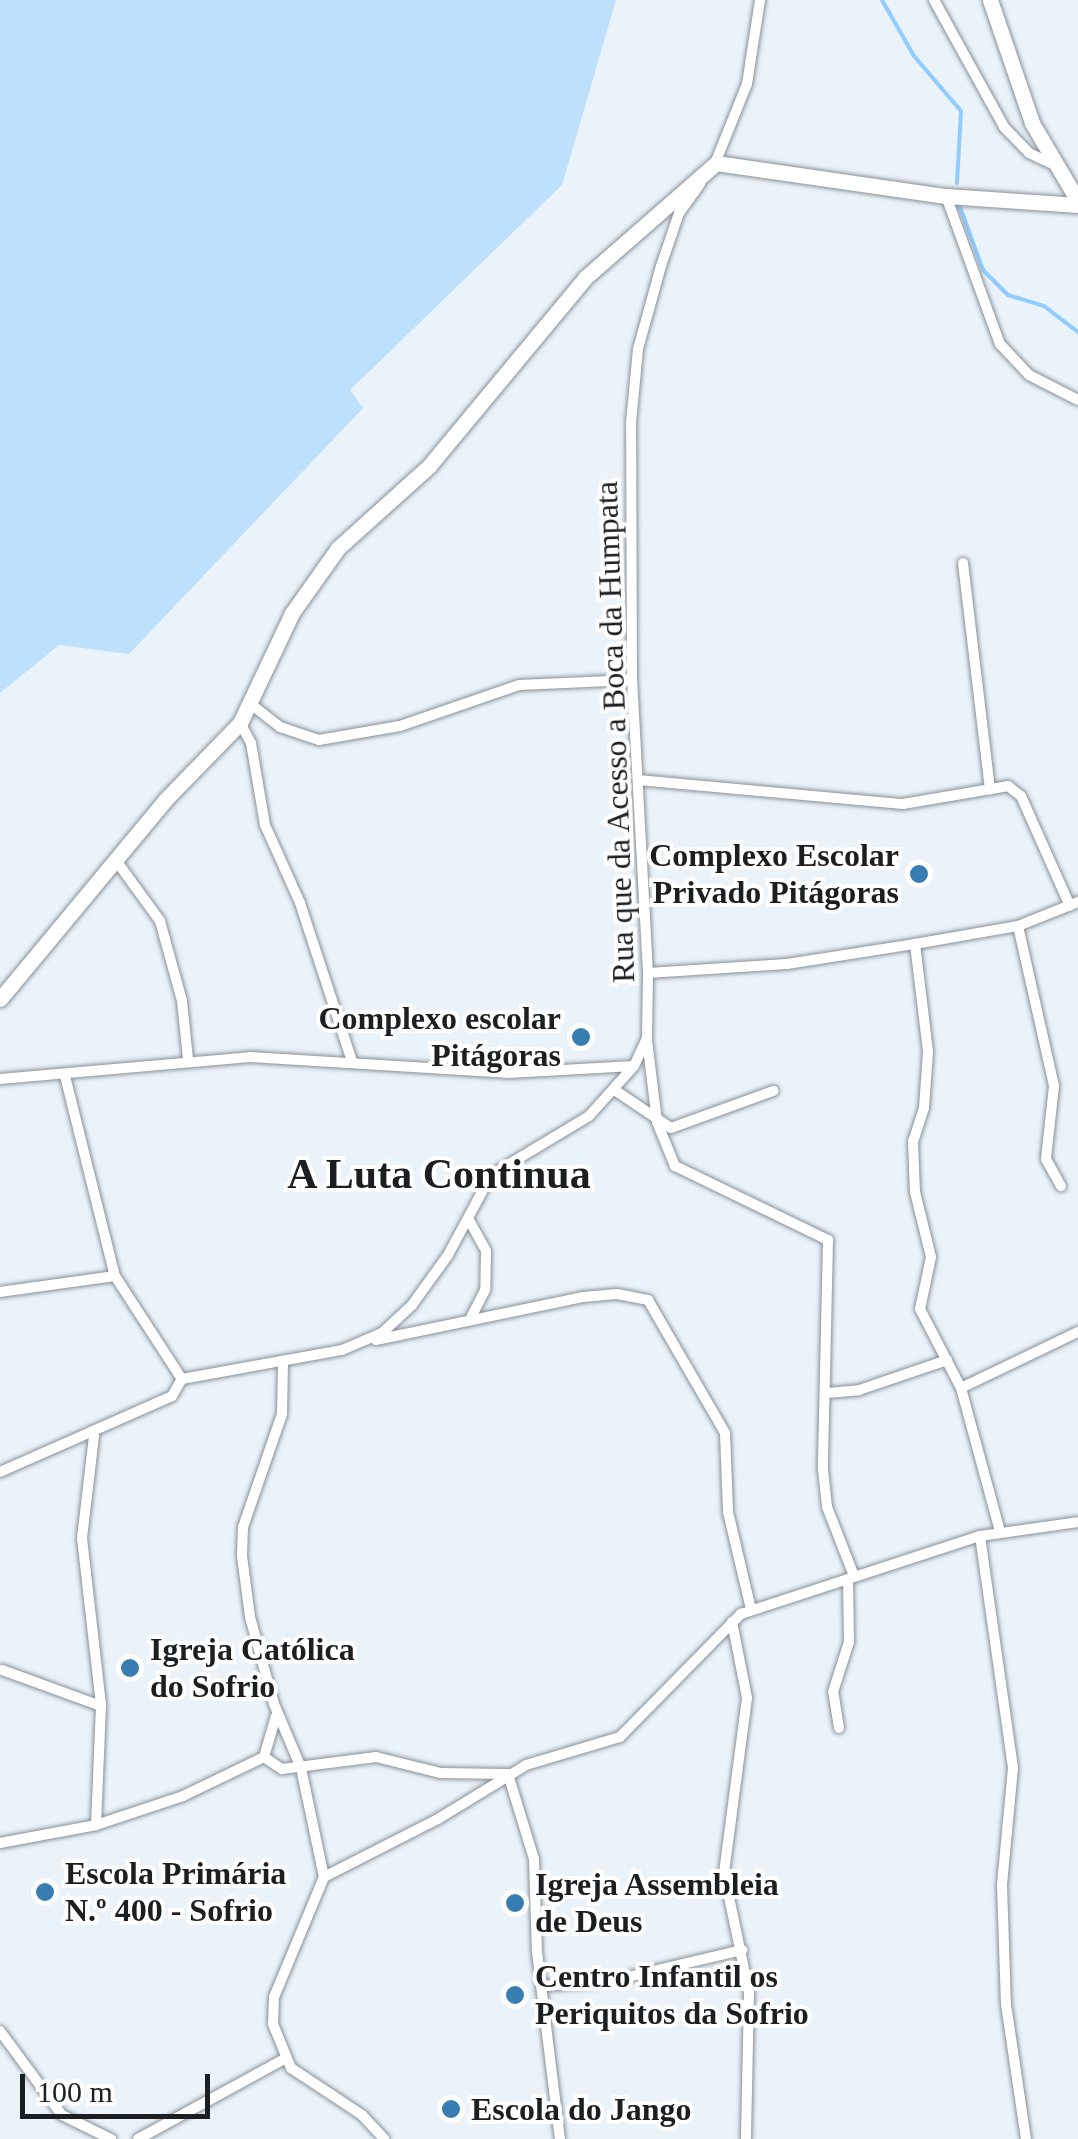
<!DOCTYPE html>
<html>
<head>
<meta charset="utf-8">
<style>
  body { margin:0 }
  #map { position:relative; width:1078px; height:2139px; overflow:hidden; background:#eaf2fa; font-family:Georgia,serif }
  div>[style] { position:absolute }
  .green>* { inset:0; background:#bde0fd }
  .stream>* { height:4px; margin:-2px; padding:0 2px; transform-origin:2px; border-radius:2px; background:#91ccfe }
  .roads { filter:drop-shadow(0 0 2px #889097) drop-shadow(0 0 2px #889097) }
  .street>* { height:10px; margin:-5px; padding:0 5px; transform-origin:5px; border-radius:5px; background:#fff }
  .secondary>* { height:15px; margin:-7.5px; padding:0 7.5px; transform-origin:7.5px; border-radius:7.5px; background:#fff }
  .dots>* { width:28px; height:28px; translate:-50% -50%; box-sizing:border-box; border:5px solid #fefefe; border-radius:50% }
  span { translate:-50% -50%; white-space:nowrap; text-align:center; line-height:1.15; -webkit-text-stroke:8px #fefefe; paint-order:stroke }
  .street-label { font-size:32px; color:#1c1f22 }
  .poi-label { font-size:32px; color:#1c1f22; font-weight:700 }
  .right { translate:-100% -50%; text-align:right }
  .left { translate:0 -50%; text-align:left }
  .district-label { font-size:42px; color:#1c1f22; font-weight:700 }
  .scale { position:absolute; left:20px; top:2074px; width:190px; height:45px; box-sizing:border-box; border:5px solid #1c1f22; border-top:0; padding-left:12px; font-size:30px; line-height:35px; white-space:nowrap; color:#1c1f22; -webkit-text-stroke:8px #fefefe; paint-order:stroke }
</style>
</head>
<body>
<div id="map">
  <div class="green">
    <i style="clip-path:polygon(0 0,616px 0,562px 185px,350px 390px,363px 408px,129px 654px,59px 645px,0 693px)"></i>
  </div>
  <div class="stream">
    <i style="left:882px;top:0;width:64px;rotate:60.3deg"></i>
    <i style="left:914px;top:56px;width:72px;rotate:49.5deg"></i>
    <i style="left:961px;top:111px;width:72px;rotate:93.2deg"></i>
    <i style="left:960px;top:207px;width:67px;rotate:69.9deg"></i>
    <i style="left:983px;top:270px;width:35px;rotate:45deg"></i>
    <i style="left:1008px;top:295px;width:38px;rotate:17deg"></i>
    <i style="left:1044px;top:306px;width:43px;rotate:37.4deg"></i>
  </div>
  <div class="roads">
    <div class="street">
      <i style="left:934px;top:0;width:145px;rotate:61.1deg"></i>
      <i style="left:1004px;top:127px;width:36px;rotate:46deg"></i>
      <i style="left:1029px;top:153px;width:26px;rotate:25deg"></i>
      <i style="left:714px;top:166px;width:88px;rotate:-68.1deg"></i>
      <i style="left:747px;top:84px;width:85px;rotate:-81.2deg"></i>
      <i style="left:946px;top:196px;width:158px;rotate:70deg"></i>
      <i style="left:1000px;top:344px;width:42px;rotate:46.9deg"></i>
      <i style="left:1029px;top:375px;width:55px;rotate:27deg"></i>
      <i style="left:963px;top:563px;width:228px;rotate:83.2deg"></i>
      <i style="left:252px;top:705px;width:36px;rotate:38deg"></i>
      <i style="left:280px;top:727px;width:41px;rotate:18.4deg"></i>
      <i style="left:319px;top:740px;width:82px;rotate:-9.8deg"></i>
      <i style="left:400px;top:726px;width:126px;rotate:-19deg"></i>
      <i style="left:519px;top:685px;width:113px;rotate:-2.5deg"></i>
      <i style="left:240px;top:723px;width:23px;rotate:61deg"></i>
      <i style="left:251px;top:743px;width:83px;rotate:80.3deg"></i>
      <i style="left:265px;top:825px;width:85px;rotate:65.8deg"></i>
      <i style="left:300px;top:903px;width:163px;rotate:71.8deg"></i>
      <i style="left:638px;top:780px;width:266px;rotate:5.2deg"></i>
      <i style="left:903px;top:804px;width:107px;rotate:-9.7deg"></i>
      <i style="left:1008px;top:786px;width:16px;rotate:38deg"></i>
      <i style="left:1021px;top:796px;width:120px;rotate:66deg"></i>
      <i style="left:115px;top:859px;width:77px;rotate:54deg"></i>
      <i style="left:160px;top:921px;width:83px;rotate:74.6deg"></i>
      <i style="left:182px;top:1001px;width:58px;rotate:84.1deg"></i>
      <i style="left:1018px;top:926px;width:164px;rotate:77.3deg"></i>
      <i style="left:1054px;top:1086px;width:73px;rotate:96.3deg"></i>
      <i style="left:1046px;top:1159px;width:31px;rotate:61deg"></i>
      <i style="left:915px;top:944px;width:109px;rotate:83.1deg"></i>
      <i style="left:928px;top:1052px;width:56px;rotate:94.1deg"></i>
      <i style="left:924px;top:1108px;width:35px;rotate:108deg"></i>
      <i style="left:913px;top:1141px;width:51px;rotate:87.8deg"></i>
      <i style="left:915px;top:1192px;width:67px;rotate:76.2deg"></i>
      <i style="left:931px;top:1257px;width:53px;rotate:101.9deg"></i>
      <i style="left:920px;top:1309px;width:89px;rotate:62.6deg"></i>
      <i style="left:961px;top:1388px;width:149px;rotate:74.8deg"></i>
      <i style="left:648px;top:973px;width:139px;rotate:-3.7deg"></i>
      <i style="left:787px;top:964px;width:130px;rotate:-8.9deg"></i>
      <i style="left:915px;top:944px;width:105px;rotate:-9.9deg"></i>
      <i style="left:1018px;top:926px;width:65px;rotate:-21.8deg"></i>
      <i style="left:647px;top:1040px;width:83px;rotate:83deg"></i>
      <i style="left:657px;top:1122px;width:48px;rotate:67.8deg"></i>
      <i style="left:675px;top:1166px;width:170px;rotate:25.8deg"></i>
      <i style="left:828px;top:1240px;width:229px;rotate:91.3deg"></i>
      <i style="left:823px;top:1469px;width:38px;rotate:84deg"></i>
      <i style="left:827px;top:1507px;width:74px;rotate:68.6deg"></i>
      <i style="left:65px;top:1076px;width:206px;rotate:76deg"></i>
      <i style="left:115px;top:1276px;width:123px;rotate:57deg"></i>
      <i style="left:182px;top:1379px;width:163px;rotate:-10.3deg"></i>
      <i style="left:342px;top:1350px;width:43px;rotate:-23deg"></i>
      <i style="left:382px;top:1333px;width:41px;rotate:-43deg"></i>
      <i style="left:412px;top:1305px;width:62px;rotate:-54.2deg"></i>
      <i style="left:448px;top:1255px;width:91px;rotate:-61.7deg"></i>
      <i style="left:491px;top:1175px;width:114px;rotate:-31deg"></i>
      <i style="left:589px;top:1116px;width:67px;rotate:-48deg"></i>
      <i style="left:634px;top:1066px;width:31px;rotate:-65deg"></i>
      <i style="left:647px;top:1038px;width:65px;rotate:-89.1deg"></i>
      <i style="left:648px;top:973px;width:293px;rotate:-93.1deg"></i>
      <i style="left:632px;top:680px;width:257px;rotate:-90.2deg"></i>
      <i style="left:631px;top:423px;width:74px;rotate:-84.6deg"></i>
      <i style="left:638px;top:349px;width:86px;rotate:-74.5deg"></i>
      <i style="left:661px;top:266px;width:56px;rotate:-71.2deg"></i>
      <i style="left:679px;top:213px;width:36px;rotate:-54deg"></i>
      <i style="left:0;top:1079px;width:251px;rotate:-5deg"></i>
      <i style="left:250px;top:1057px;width:258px;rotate:3.5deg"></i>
      <i style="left:508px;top:1073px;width:126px;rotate:-3.2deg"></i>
      <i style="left:616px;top:1091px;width:66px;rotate:33.9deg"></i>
      <i style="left:671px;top:1128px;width:109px;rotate:-19.9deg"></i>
      <i style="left:469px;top:1220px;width:35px;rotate:61deg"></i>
      <i style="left:486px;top:1251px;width:39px;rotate:91deg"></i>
      <i style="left:485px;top:1290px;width:30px;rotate:117deg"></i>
      <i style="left:0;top:1292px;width:116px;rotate:-7.9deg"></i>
      <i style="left:376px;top:1340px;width:211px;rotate:-11.7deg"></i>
      <i style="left:583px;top:1297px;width:34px;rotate:-5deg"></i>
      <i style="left:617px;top:1294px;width:32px;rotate:11deg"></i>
      <i style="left:648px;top:1300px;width:154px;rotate:59.9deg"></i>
      <i style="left:725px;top:1433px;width:79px;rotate:87.8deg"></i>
      <i style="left:728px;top:1512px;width:100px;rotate:76.7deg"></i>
      <i style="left:283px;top:1363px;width:51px;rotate:91.1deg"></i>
      <i style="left:282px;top:1414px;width:120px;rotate:109deg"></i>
      <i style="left:243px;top:1527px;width:29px;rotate:92deg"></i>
      <i style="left:242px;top:1556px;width:62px;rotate:82.5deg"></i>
      <i style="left:250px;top:1617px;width:90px;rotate:74.6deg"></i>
      <i style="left:274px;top:1704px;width:69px;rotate:67.1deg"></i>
      <i style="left:301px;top:1768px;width:111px;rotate:78.1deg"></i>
      <i style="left:324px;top:1877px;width:130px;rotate:112.6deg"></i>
      <i style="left:274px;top:1997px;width:27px;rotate:92deg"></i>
      <i style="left:273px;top:2024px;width:48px;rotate:67.8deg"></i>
      <i style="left:291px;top:2068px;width:85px;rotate:33.5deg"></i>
      <i style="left:362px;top:2115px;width:33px;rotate:47deg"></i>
      <i style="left:961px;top:1388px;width:130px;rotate:-25.6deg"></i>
      <i style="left:827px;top:1393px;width:32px;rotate:-5deg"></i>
      <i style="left:859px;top:1390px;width:93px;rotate:-18.8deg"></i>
      <i style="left:94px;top:1436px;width:103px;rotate:96.7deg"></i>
      <i style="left:82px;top:1538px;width:169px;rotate:83.5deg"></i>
      <i style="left:101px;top:1706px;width:119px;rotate:92.4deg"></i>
      <i style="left:0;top:1472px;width:188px;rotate:-23.8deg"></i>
      <i style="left:172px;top:1396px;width:20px;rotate:-60deg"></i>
      <i style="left:980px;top:1536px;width:234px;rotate:81.9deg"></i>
      <i style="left:1013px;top:1768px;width:118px;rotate:95.4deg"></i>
      <i style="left:1002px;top:1885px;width:119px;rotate:88.1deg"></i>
      <i style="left:1006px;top:2004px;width:136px;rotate:81.6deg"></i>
      <i style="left:732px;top:1622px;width:77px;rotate:78.8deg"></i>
      <i style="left:747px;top:1698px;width:177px;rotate:97.5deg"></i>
      <i style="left:724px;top:1873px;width:123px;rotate:78.2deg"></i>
      <i style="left:749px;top:1993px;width:146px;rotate:91.2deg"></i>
      <i style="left:2px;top:1670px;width:105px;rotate:20deg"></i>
      <i style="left:839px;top:1728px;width:36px;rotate:-99deg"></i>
      <i style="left:833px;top:1692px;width:52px;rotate:-72.3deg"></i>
      <i style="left:849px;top:1642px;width:63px;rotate:-90.9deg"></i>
      <i style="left:264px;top:1757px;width:22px;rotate:34deg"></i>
      <i style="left:282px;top:1769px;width:95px;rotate:-7.3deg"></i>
      <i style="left:376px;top:1757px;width:66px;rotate:14deg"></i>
      <i style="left:440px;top:1773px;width:67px;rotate:0.9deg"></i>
      <i style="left:508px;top:1774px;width:89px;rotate:73deg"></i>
      <i style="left:534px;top:1859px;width:93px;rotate:88.2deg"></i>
      <i style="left:537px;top:1952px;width:188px;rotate:83deg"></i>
      <i style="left:0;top:1843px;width:98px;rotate:-10.6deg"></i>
      <i style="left:96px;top:1825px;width:92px;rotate:-18.4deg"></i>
      <i style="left:183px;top:1796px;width:90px;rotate:-25.7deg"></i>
      <i style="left:264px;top:1757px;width:43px;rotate:-73.7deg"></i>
      <i style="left:324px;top:1877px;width:128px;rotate:-27deg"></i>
      <i style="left:438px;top:1819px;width:103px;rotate:-31.5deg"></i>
      <i style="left:526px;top:1765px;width:98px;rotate:-16.6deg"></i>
      <i style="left:620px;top:1737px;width:173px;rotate:-45.5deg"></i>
      <i style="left:741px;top:1614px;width:251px;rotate:-18.1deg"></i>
      <i style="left:980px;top:1536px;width:99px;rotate:-8.1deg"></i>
      <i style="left:541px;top:1986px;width:70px;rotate:-4.1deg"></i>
      <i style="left:611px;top:1981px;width:135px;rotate:-13.3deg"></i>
      <i style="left:0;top:2031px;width:104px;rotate:53.6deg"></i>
      <i style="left:62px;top:2115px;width:55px;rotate:26.1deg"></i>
      <i style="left:138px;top:2139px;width:166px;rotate:-28.7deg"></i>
    </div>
    <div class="secondary">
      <i style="left:990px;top:0;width:130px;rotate:71.1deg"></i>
      <i style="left:1032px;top:123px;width:91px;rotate:59.5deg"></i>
      <i style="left:0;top:999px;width:259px;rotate:-50.3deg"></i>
      <i style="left:165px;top:800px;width:107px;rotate:-45.8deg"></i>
      <i style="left:240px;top:723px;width:122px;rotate:-64.7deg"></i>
      <i style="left:292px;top:613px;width:80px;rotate:-54.7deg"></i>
      <i style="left:338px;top:548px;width:122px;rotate:-42deg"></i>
      <i style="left:429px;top:466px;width:246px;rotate:-50.3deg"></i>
      <i style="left:586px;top:277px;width:173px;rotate:-41.2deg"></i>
      <i style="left:716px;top:163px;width:232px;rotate:8.2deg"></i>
      <i style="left:946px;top:196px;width:132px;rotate:3.9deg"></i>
    </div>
  </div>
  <div class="dots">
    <i style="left:919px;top:874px;background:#377db2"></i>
    <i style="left:581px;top:1037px;background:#377db2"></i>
    <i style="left:130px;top:1668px;background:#377db2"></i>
    <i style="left:45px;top:1892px;background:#377db2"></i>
    <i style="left:515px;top:1903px;background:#377db2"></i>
    <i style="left:515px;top:1995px;background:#377db2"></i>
    <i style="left:451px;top:2109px;background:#377db2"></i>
  </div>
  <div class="street-label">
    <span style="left:615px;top:732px;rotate:-92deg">Rua que da Acesso a Boca da Humpata</span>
  </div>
  <div class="poi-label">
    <span class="right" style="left:899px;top:874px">Complexo Escolar<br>Privado Pitágoras</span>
    <span class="right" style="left:561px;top:1037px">Complexo escolar<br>Pitágoras</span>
    <span class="left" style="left:150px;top:1668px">Igreja Católica<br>do Sofrio</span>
    <span class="left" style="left:65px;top:1892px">Escola Primária<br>N.º 400 - Sofrio</span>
    <span class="left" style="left:535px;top:1903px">Igreja Assembleia<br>de Deus</span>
    <span class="left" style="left:535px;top:1995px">Centro Infantil os<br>Periquitos da Sofrio</span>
    <span class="left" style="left:471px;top:2109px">Escola do Jango</span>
  </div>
  <div class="district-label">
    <span style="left:439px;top:1174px">A Luta Continua</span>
  </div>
  <div class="scale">100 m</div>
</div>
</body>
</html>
